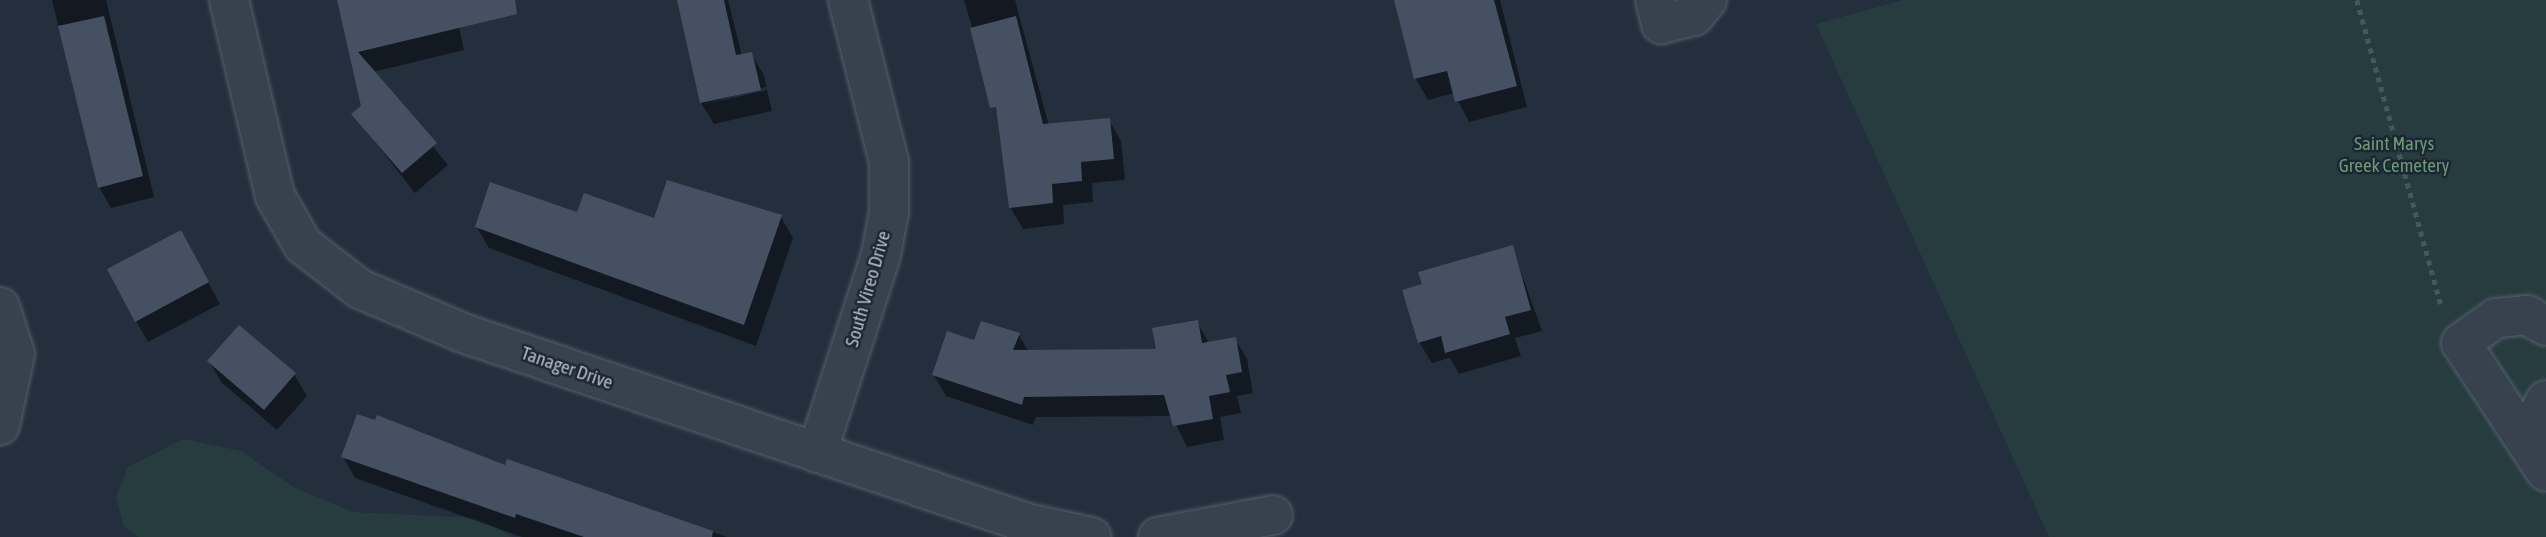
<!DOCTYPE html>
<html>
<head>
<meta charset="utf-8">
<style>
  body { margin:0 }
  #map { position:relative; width:2546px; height:537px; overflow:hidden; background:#242f3e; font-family:"Asap Condensed",sans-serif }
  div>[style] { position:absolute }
  .green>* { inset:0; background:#263c3f }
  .shadow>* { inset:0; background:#0007 }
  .building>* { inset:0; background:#455162 }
  .path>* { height:4.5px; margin-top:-2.25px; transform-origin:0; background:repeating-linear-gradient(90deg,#44595c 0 5px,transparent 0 10px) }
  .roads { filter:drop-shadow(0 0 2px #565f6c) drop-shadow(0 0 2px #565f6c) }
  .minor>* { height:38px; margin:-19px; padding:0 19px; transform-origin:19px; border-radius:19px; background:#38414e }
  span { translate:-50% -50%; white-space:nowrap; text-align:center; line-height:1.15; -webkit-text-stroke:5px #1d2633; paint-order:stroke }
  .park-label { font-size:19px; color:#6b9a76 }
  .street-label { font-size:19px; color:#b4bcc9 }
</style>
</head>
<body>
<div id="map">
  <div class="green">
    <i style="clip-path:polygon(1903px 0,2546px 0,2546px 537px,2049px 537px,1816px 24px)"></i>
    <i style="clip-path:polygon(183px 439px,241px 451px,295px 488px,353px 512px,476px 518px,513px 537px,139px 537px,124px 527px,116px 497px,128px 467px)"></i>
  </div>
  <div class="shadow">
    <i style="clip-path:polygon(52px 0,106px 0,154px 197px,111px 208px,99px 187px)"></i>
    <i style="clip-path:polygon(338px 0,446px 0,457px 18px,464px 50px,373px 72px,448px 165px,415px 193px,353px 114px,363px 106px)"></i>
    <i style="clip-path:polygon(678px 0,728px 0,742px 56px,751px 54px,764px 75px,766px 87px,705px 104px,767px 90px,772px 111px,714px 124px,701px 103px)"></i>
    <i style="clip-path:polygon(964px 0,1015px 0,1049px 126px,1109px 120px,1121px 141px,1125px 180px,1092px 183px,1093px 202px,1063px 205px,1064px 224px,1023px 229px,1010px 207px,1000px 123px)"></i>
    <i style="clip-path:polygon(1395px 0,1500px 0,1527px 107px,1469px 122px,1454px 93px,1428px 100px,1416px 79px)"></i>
    <i style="clip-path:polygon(578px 214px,655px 220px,781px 217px,793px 238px,756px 346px,489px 248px,476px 226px)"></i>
    <i style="clip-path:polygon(1512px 247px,1542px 331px,1515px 338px,1521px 356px,1459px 374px,1450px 358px,1432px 363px,1419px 342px)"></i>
    <i style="clip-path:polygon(192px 253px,220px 304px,148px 342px,136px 321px)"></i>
    <i style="clip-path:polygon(1197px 322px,1209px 343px,1235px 339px,1247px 359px,1253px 393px,1237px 396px,1241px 413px,1220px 417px,1224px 440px,1187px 447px,1172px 416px,1036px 417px,1033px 425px,946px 396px,934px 375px,976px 342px,1018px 334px,1029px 352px,1158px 351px)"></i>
    <i style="clip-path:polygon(209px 361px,294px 374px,307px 396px,277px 430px,222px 383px)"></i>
    <i style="clip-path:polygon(343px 457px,506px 468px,508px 461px,727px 537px,522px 537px,355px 478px)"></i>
  </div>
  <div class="building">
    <i style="clip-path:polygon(337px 0,515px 0,517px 14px,358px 52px,437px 143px,402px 173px,351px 114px,361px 106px)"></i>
    <i style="clip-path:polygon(677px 0,724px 0,736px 55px,752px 52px,761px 90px,700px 103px)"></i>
    <i style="clip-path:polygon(1394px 0,1494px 0,1517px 86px,1455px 102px,1447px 71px,1414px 79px)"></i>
    <i style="clip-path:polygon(104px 16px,143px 176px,98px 188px,58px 26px)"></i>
    <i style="clip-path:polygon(1016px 16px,1043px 124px,1110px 118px,1114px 159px,1081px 162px,1082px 181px,1052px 184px,1053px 203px,1009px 208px,996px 107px,990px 108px,970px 28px)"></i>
    <i style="clip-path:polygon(667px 180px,782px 215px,744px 325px,475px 227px,490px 182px,577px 212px,584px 193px,654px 218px)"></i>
    <i style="clip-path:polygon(181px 230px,209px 282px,135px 322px,107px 269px)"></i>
    <i style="clip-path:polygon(1513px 245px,1531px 310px,1505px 317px,1510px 334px,1445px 353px,1441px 336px,1418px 343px,1402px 290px,1422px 284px,1418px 272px)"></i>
    <i style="clip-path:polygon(1198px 320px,1202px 343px,1236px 337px,1242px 372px,1226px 375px,1230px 392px,1209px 396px,1213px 419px,1173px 426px,1164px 395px,1024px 397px,1022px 405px,932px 375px,947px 331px,974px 340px,981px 321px,1020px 333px,1013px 350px,1156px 349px,1152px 328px)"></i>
    <i style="clip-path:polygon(239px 325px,296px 373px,264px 410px,207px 361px)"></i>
    <i style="clip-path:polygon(357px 414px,375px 420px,377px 415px,505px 465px,507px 459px,713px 531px,712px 537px,584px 537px,516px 514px,515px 518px,341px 457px)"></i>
  </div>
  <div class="path">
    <i style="left:2357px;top:0;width:316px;rotate:74.6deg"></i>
  </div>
  <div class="roads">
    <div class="minor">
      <i style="left:229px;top:0;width:201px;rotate:76.8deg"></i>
      <i style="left:275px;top:196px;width:56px;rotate:60.3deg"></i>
      <i style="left:303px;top:245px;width:72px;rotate:37.7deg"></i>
      <i style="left:360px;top:289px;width:112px;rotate:23.1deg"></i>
      <i style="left:463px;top:333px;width:595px;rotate:18.62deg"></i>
      <i style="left:1027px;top:523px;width:66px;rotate:12.2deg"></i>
      <i style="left:1655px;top:0;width:25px;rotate:76deg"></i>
      <i style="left:1661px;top:24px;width:34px;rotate:-14deg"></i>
      <i style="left:1694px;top:16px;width:21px;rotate:-51deg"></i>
      <i style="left:0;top:307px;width:49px;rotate:72.3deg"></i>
      <i style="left:15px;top:354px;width:73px;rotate:101.9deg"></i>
      <i style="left:2546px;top:326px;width:22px;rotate:-150deg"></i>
      <i style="left:2527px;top:315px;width:31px;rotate:174deg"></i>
      <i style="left:2496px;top:318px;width:43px;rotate:144.5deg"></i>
      <i style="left:2461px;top:343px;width:154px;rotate:56.6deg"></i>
      <i style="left:2525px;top:440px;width:45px;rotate:-62.3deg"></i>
      <i style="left:817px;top:453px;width:208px;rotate:-72.1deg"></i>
      <i style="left:881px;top:255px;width:44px;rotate:-79.5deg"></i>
      <i style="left:889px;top:212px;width:50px;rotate:-90deg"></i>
      <i style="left:889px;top:162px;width:167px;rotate:-104.2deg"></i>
      <i style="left:1158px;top:537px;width:117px;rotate:-10.8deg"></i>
    </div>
  </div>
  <div class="park-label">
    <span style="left:2394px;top:155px">Saint Marys<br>Greek Cemetery</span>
  </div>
  <div class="street-label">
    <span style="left:868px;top:289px;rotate:-74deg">South Vireo Drive</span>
    <span style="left:567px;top:368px;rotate:19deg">Tanager Drive</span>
  </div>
</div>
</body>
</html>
